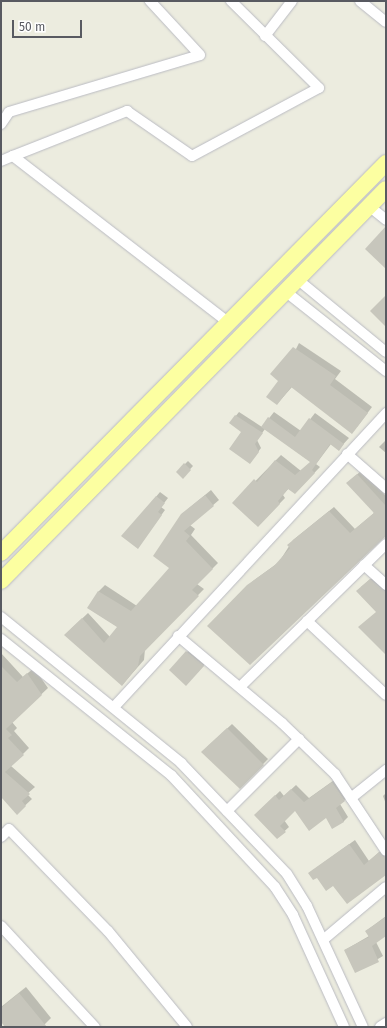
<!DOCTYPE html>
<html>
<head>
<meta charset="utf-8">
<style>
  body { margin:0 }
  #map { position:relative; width:387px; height:1028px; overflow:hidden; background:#ececdf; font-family:"Fira Sans",sans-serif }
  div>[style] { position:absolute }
  .shadow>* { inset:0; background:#0003 }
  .building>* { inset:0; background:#c7c6bc }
  .roads { filter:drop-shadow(0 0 1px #babbc2) drop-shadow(0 0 1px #babbc2) }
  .street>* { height:10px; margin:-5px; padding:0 5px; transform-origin:5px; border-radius:5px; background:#fff }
  .primary>* { height:16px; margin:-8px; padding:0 8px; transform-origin:8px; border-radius:8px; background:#fcffa1 }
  span { translate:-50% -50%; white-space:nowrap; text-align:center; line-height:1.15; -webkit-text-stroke:3.5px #fff; paint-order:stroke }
  .frame { position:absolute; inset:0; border:2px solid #585a61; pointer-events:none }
  .scale { position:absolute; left:12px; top:20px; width:70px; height:18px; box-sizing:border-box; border:2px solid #585a61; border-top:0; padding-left:5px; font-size:12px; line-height:14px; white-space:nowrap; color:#585a61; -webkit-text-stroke:3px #fff; paint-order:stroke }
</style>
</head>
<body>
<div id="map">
  <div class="shadow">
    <i style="clip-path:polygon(299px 343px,341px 371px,335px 379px,372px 407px,357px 427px,292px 387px,277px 404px,280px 381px)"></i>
    <i style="clip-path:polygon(239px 412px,262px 427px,274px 412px,301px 431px,315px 413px,349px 438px,339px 449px,331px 444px,316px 464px,320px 467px,295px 493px,289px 488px,283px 495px,285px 498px,258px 526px,234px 503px,281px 455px,301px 471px,311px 462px,265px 429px,257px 440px,261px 448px,250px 463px,242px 431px,230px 423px)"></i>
    <i style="clip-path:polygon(386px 440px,386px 453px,379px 447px)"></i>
    <i style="clip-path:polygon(188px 461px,193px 466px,183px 477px,177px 472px)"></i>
    <i style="clip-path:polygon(362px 470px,386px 496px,386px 531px,209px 626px,253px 581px,279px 562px,293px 540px,334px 507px,355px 529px,374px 513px,352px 479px)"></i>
    <i style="clip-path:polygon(211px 490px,219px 500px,190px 525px,195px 529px,191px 535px,218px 563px,197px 584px,204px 589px,145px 649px,144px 660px,122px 685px,71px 629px,88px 613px,110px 637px,118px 627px,88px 608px,99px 591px,105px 585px,137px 606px,171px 568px,188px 509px)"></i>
    <i style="clip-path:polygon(160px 492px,168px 498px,161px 507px,165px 510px,138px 547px,123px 536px)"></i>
    <i style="clip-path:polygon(375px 575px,386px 586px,386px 654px,377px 611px,361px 587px)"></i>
    <i style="clip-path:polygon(192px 647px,208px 661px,191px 679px,187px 652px)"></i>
    <i style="clip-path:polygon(1px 653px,23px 677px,34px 668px,48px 688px,12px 722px,17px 728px,14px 731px,29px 748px,11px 766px,35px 787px,27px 794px,32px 799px,17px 813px,1px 795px)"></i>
    <i style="clip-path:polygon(232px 724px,268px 759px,240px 788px,207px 747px)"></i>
    <i style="clip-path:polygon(337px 778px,349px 796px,340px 804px,348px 817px,343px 822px,295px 810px,284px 820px,289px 827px,277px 838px,255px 815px,280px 791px,284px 796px,296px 785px,309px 798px)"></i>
    <i style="clip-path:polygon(386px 793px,386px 804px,383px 796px)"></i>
    <i style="clip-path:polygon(355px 840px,369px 861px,384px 848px,386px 873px,333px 884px,309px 873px)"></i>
    <i style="clip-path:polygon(386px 916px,386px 935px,376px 942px,383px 956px,356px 972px,345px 950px,369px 936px,366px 931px)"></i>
    <i style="clip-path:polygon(26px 987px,51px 1018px,42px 1027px,6px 1027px,1px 1020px,1px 1007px)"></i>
  </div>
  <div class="building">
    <i style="clip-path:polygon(386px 226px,386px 269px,365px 249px)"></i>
    <i style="clip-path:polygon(386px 295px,386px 327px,370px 311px)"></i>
    <i style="clip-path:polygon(293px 347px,336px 376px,330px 385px,368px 413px,352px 434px,291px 387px,277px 405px,266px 397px,278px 381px,270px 374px)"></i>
    <i style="clip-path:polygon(235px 415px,263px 433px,255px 444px,259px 452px,250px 464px,229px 449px,241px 432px,229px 423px)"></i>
    <i style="clip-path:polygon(268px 417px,295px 437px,309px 418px,344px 444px,339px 451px,330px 444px,312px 470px,315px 473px,295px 494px,288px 489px,278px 501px,280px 504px,258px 527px,232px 503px,254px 479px,257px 482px,275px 460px,295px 475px,310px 462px,261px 427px)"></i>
    <i style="clip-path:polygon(184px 463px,191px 470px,183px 479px,176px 472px)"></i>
    <i style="clip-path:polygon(357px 474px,386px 506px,386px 536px,250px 665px,207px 626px,247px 585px,274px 566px,290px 548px,287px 545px,329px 511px,350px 533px,374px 513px,346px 483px)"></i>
    <i style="clip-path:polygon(205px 495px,214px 506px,184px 531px,190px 536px,186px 541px,213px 569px,192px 590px,199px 596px,140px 656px,138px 666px,122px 686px,64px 635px,82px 618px,104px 643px,117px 627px,87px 608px,98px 591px,131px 611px,169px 568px,153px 556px,181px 514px)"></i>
    <i style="clip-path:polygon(156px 496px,165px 503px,158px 512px,162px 515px,138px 549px,121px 536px)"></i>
    <i style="clip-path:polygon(370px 579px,386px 592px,386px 655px,358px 627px,376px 612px,356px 591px)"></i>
    <i style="clip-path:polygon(186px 651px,204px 666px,186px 686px,169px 670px)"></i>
    <i style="clip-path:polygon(1px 666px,17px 682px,27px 673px,42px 695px,6px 729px,12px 735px,8px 738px,24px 755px,5px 772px,30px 794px,22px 801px,26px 806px,17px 815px,1px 797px)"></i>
    <i style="clip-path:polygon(227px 728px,264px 765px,240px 789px,201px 752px)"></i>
    <i style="clip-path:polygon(332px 782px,345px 801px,336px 808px,344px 822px,332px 829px,326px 818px,309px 831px,295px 811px,280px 826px,286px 832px,277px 839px,254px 815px,275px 795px,279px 800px,291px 789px,304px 802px)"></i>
    <i style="clip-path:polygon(349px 844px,364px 865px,379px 852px,386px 859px,386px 875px,347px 904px,333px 886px,326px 891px,317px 878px,313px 880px,308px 873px)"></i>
    <i style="clip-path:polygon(386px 917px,386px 936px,372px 946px,379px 962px,355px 973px,344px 950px,369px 937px,365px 931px)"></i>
    <i style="clip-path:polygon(19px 993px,47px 1027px,5px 1027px,1px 1022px,1px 1008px)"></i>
  </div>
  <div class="roads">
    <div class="street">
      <i style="left:360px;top:1px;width:33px;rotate:39deg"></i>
      <i style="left:265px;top:36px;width:44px;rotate:-52.4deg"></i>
      <i style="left:1px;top:124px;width:14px;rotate:-56deg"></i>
      <i style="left:9px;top:112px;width:199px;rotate:-16.6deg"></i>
      <i style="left:200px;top:55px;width:74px;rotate:-132.8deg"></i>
      <i style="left:13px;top:156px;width:123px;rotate:-21.5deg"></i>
      <i style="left:127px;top:111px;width:79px;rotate:34.7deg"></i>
      <i style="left:192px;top:156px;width:144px;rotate:-28.2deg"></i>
      <i style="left:319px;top:88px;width:124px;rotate:-135.3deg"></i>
      <i style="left:1px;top:161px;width:13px;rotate:-23deg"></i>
      <i style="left:13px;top:156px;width:273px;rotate:37.7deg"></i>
      <i style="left:369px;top:206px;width:22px;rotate:39deg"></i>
      <i style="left:297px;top:279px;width:115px;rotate:39.4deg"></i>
      <i style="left:285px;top:291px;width:129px;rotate:38.4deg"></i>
      <i style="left:347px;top:454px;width:52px;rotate:41.1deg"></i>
      <i style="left:364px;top:565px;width:30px;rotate:42deg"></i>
      <i style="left:1px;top:617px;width:232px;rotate:39deg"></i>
      <i style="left:181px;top:763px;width:153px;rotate:46.3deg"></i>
      <i style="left:287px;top:874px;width:38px;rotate:58deg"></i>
      <i style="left:307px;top:906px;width:133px;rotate:65.2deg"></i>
      <i style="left:307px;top:621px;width:108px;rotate:43.1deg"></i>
      <i style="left:178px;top:636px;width:136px;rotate:39.9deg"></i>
      <i style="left:282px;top:723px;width:74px;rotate:43.9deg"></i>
      <i style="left:335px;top:774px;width:92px;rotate:56.5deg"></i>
      <i style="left:1px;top:639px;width:218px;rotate:38.7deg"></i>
      <i style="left:171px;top:775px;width:153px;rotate:47.1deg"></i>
      <i style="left:275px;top:887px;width:33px;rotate:57deg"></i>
      <i style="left:293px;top:915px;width:123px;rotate:65.5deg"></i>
      <i style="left:240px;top:687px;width:204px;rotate:-44.4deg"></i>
      <i style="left:114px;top:707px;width:401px;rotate:-47.2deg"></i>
      <i style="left:351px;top:798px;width:45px;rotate:-38.7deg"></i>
      <i style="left:227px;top:811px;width:102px;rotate:-45deg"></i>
      <i style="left:1px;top:837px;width:11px;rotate:-45deg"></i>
      <i style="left:9px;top:829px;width:142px;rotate:45.9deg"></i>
      <i style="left:108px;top:931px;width:124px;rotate:50.5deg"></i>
      <i style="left:1px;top:926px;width:138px;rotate:47.1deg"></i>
      <i style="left:323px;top:940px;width:82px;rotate:-40.1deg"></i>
      <i style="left:380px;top:1027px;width:7px;rotate:-34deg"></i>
    </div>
    <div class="primary">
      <i style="left:1px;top:553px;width:548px;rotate:-45.37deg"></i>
      <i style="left:1px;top:581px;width:549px;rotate:-45.52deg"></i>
    </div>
  </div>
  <div class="frame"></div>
  <div class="scale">50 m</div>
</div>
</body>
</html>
